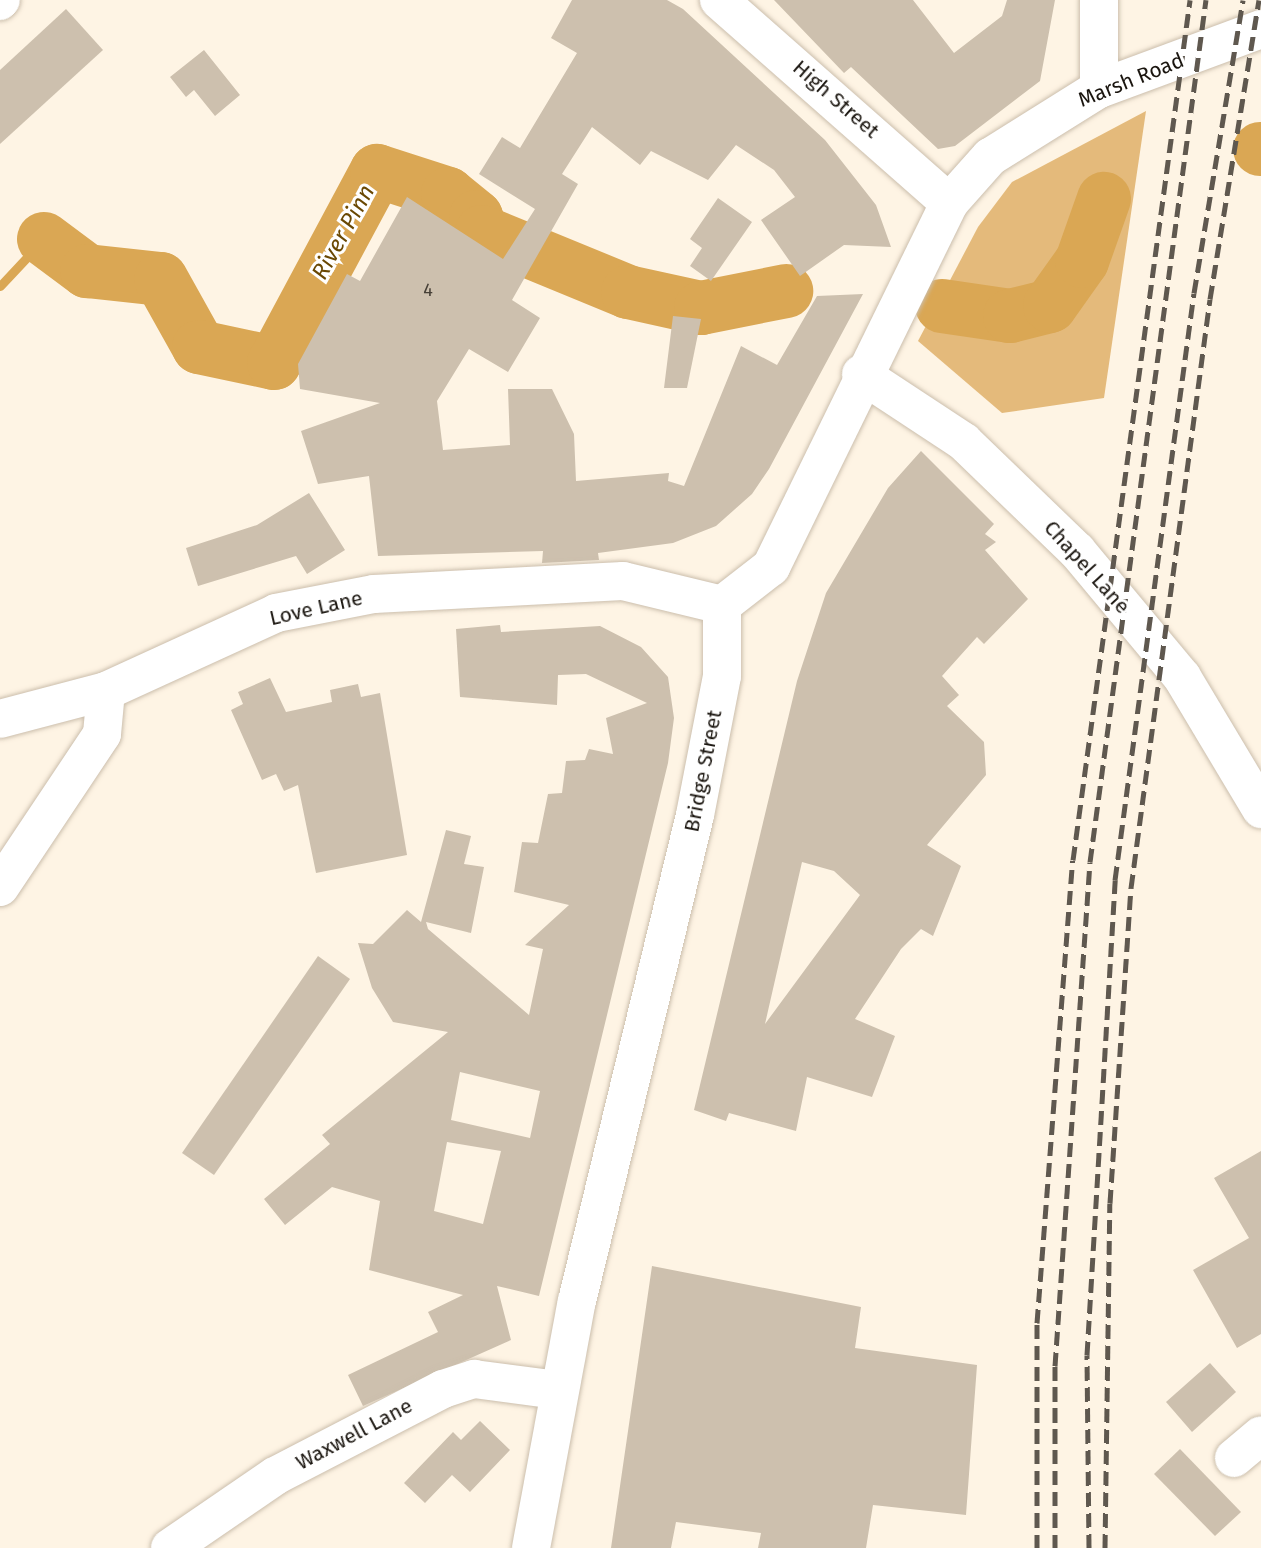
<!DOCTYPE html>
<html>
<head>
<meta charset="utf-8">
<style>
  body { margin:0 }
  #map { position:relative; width:1261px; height:1548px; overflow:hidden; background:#fef4e4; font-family:"Fira Sans",sans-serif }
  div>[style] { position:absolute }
  .green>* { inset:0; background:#e4ba7b }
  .stream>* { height:9px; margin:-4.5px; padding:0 4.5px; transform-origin:4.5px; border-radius:4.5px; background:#daa754 }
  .river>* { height:54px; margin:-27px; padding:0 27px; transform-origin:27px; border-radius:27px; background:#daa754 }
  .building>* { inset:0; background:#cdc0ae }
  .roads { filter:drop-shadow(0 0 2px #cbbeac) drop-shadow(0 0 2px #cbbeac) }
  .minor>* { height:38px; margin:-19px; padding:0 19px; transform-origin:19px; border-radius:19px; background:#fff }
  .rail>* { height:5px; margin-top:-2.5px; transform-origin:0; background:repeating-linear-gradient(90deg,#5f584f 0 14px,transparent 0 21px) }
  span { translate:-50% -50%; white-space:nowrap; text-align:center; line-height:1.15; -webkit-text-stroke:6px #fff; paint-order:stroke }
  .number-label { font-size:18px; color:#474037 }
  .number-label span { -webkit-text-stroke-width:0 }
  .street-label { font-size:21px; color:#1a150f }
  .water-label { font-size:23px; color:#6a4803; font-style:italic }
</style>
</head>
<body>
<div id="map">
  <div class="green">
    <i style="clip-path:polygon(1146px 111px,1104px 398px,1002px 413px,918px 341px,978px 227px,1012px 182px)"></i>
  </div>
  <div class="stream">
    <i style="left:0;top:286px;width:64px;rotate:-46.9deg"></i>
  </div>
  <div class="river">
    <i style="left:1260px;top:149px;width:1px"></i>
    <i style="left:44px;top:239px;width:54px;rotate:36.7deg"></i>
    <i style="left:87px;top:271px;width:74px;rotate:6.2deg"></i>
    <i style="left:161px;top:279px;width:78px;rotate:60.8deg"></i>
    <i style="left:199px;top:347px;width:77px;rotate:12deg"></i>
    <i style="left:274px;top:363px;width:218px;rotate:-61.8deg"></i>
    <i style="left:377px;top:171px;width:75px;rotate:17.9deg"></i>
    <i style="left:448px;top:194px;width:36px;rotate:39deg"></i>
    <i style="left:476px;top:217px;width:16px;rotate:68deg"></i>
    <i style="left:482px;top:232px;width:158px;rotate:22.3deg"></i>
    <i style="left:628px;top:292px;width:75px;rotate:12.4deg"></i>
    <i style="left:701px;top:308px;width:87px;rotate:-11.3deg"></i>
    <i style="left:942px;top:306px;width:69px;rotate:8.4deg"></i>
    <i style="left:1010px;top:316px;width:41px;rotate:-14deg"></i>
    <i style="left:1050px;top:306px;width:55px;rotate:-54.6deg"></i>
    <i style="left:1082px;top:261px;width:66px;rotate:-70.5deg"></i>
  </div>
  <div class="building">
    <i style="clip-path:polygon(572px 0,667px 0,683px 9px,825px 140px,876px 205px,891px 247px,844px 245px,800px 276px,761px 220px,795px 197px,774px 170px,736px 145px,708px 180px,651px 151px,640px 165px,592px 127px,562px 174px,578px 184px,512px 300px,540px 318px,508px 372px,469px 349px,437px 401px,443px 450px,510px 445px,508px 389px,552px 389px,574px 434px,576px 481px,669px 473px,668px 481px,684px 486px,741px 346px,777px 365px,817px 296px,863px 294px,769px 469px,752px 494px,716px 526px,673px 543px,598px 553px,599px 560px,542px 563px,543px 551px,378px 556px,369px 476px,318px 484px,301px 431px,380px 403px,300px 389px,298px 364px,347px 274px,360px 281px,407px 197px,503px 259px,535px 209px,479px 174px,502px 137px,520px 148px,577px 53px,551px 38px)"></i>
    <i style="clip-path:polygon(774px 0,913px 0,954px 53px,1002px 16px,1007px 0,1055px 0,1040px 81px,955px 146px,938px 149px,851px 67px,844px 73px)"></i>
    <i style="clip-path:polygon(66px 9px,103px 50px,0 144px,0 70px)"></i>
    <i style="clip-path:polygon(204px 50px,240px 95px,215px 116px,194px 90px,186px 97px,170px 77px)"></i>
    <i style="clip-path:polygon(718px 198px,752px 222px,711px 281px,690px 266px,702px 248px,690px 239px)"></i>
    <i style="clip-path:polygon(673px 316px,701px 319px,687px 388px,664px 388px)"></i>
    <i style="clip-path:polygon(evenodd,921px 451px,994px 524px,985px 534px,996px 542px,985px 550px,1028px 599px,984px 644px,977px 637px,942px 676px,959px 695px,947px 706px,984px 742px,986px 775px,927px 845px,961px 866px,933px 936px,921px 929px,901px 949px,855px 1019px,895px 1036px,872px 1097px,807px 1077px,796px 1131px,729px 1113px,726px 1121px,694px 1110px,797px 681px,826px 593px,888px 488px,921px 451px,802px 862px,834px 871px,860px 895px,765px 1024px,802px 862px)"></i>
    <i style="clip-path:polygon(309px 493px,345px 550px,307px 574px,296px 556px,198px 586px,186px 548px,257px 525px)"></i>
    <i style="clip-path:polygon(evenodd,500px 625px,501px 632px,600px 626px,641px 647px,668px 677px,674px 718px,668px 763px,539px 1296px,497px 1286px,511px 1340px,363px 1406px,348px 1375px,438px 1332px,428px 1312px,463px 1295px,369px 1270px,380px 1201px,332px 1187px,285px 1225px,264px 1199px,330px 1144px,322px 1135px,448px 1032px,393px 1022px,372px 988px,358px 943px,373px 944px,407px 910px,421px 922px,446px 830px,471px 836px,464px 864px,484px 867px,471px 933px,426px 922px,428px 929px,529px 1015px,543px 949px,525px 945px,569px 905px,514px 892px,522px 842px,538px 843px,548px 794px,562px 793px,566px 761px,585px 760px,589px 749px,613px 754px,606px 718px,647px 703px,586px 674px,558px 675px,557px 705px,460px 697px,456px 629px,500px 625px,460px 1072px,540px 1091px,530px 1138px,451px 1120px,460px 1072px,500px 625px,447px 1142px,501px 1151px,483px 1224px,434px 1211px,447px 1142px)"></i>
    <i style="clip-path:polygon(270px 678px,286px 712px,332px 702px,330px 690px,358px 684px,361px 697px,380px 693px,407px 855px,316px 873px,298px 785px,284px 791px,276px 774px,262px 780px,231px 710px,243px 704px,238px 692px)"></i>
    <i style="clip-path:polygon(318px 956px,350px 979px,214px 1175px,182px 1153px)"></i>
    <i style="clip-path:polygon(1261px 1151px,1261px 1334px,1237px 1348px,1193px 1270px,1249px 1238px,1214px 1178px)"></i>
    <i style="clip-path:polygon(652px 1266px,861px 1307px,855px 1348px,977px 1365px,966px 1515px,873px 1505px,866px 1548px,758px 1548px,761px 1533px,676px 1522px,671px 1548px,611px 1548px)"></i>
    <i style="clip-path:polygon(1210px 1363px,1236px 1392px,1192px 1432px,1166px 1402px)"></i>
    <i style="clip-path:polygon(480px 1421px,510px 1450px,470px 1492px,452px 1475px,425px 1503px,404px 1483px,453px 1432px,461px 1440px)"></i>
    <i style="clip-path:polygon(1180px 1449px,1241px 1512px,1215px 1536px,1154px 1474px)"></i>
  </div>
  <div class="roads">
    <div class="minor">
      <i style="left:719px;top:0;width:307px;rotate:41.4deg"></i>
      <i style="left:1099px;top:0;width:89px;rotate:90deg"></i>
      <i style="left:0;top:1px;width:1px;rotate:-45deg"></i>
      <i style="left:861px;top:374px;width:123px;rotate:33.4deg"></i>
      <i style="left:964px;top:442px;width:157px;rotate:44deg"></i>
      <i style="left:1077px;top:551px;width:164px;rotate:50.2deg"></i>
      <i style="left:1182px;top:677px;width:154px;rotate:59.1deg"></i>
      <i style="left:722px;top:605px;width:62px;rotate:-37.8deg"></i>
      <i style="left:771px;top:567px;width:405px;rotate:-63.9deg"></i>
      <i style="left:949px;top:203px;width:62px;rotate:-48.3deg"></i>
      <i style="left:990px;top:157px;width:128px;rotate:-32deg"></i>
      <i style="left:1099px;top:89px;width:173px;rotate:-20.3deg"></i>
      <i style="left:0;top:719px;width:110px;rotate:-14.8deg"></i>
      <i style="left:106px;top:691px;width:187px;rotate:-24.6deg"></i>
      <i style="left:276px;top:613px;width:100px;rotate:-11deg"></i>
      <i style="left:374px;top:594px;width:249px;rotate:-3deg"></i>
      <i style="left:623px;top:581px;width:102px;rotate:13.6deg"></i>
      <i style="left:0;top:887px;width:184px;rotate:-56.3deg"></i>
      <i style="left:102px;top:734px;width:43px;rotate:-84.7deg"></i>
      <i style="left:1234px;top:1458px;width:35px;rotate:-40deg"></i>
      <i style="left:170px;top:1548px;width:127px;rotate:-34.4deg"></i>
      <i style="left:275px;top:1476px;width:189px;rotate:-27.4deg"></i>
      <i style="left:443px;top:1389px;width:33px;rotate:-18deg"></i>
      <i style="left:474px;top:1379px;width:85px;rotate:7.5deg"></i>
      <i style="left:531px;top:1548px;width:251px;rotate:-79.5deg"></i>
      <i style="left:577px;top:1301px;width:500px;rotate:-76.35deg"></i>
      <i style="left:695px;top:815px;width:142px;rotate:-79deg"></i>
      <i style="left:722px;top:676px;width:71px;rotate:-90deg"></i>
    </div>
  </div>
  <div class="rail">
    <i style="left:1037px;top:1548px;width:225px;rotate:-90deg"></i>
    <i style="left:1037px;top:1323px;width:464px;rotate:-85.6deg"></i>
    <i style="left:1073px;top:860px;width:868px;rotate:-82.25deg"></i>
    <i style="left:1055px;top:1548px;width:182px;rotate:-90deg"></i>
    <i style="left:1055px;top:1366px;width:505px;rotate:-86.03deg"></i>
    <i style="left:1090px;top:862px;width:870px;rotate:-82.34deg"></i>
    <i style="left:1089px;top:1548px;width:193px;rotate:-90.6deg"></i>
    <i style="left:1087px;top:1355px;width:476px;rotate:-86.6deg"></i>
    <i style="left:1115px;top:880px;width:592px;rotate:-82.34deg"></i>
    <i style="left:1194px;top:293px;width:297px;rotate:-80.5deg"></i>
    <i style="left:1105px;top:1548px;width:345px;rotate:-89.2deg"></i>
    <i style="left:1110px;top:1203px;width:316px;rotate:-86.2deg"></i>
    <i style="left:1131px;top:888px;width:594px;rotate:-82.36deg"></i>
    <i style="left:1210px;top:299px;width:303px;rotate:-80.7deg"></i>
  </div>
  <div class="number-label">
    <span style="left:428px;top:290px">4</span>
  </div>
  <div class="street-label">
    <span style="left:1131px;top:80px;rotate:-22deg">Marsh Road</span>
    <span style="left:836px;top:99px;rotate:41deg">High Street</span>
    <span style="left:1087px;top:567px;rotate:48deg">Chapel Lane</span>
    <span style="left:316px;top:608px;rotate:-13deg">Love Lane</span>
    <span style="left:703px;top:771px;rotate:-79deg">Bridge Street</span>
    <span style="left:354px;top:1434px;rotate:-28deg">Waxwell Lane</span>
  </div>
  <div class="water-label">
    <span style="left:343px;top:232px;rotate:-61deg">River Pinn</span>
  </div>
</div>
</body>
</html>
